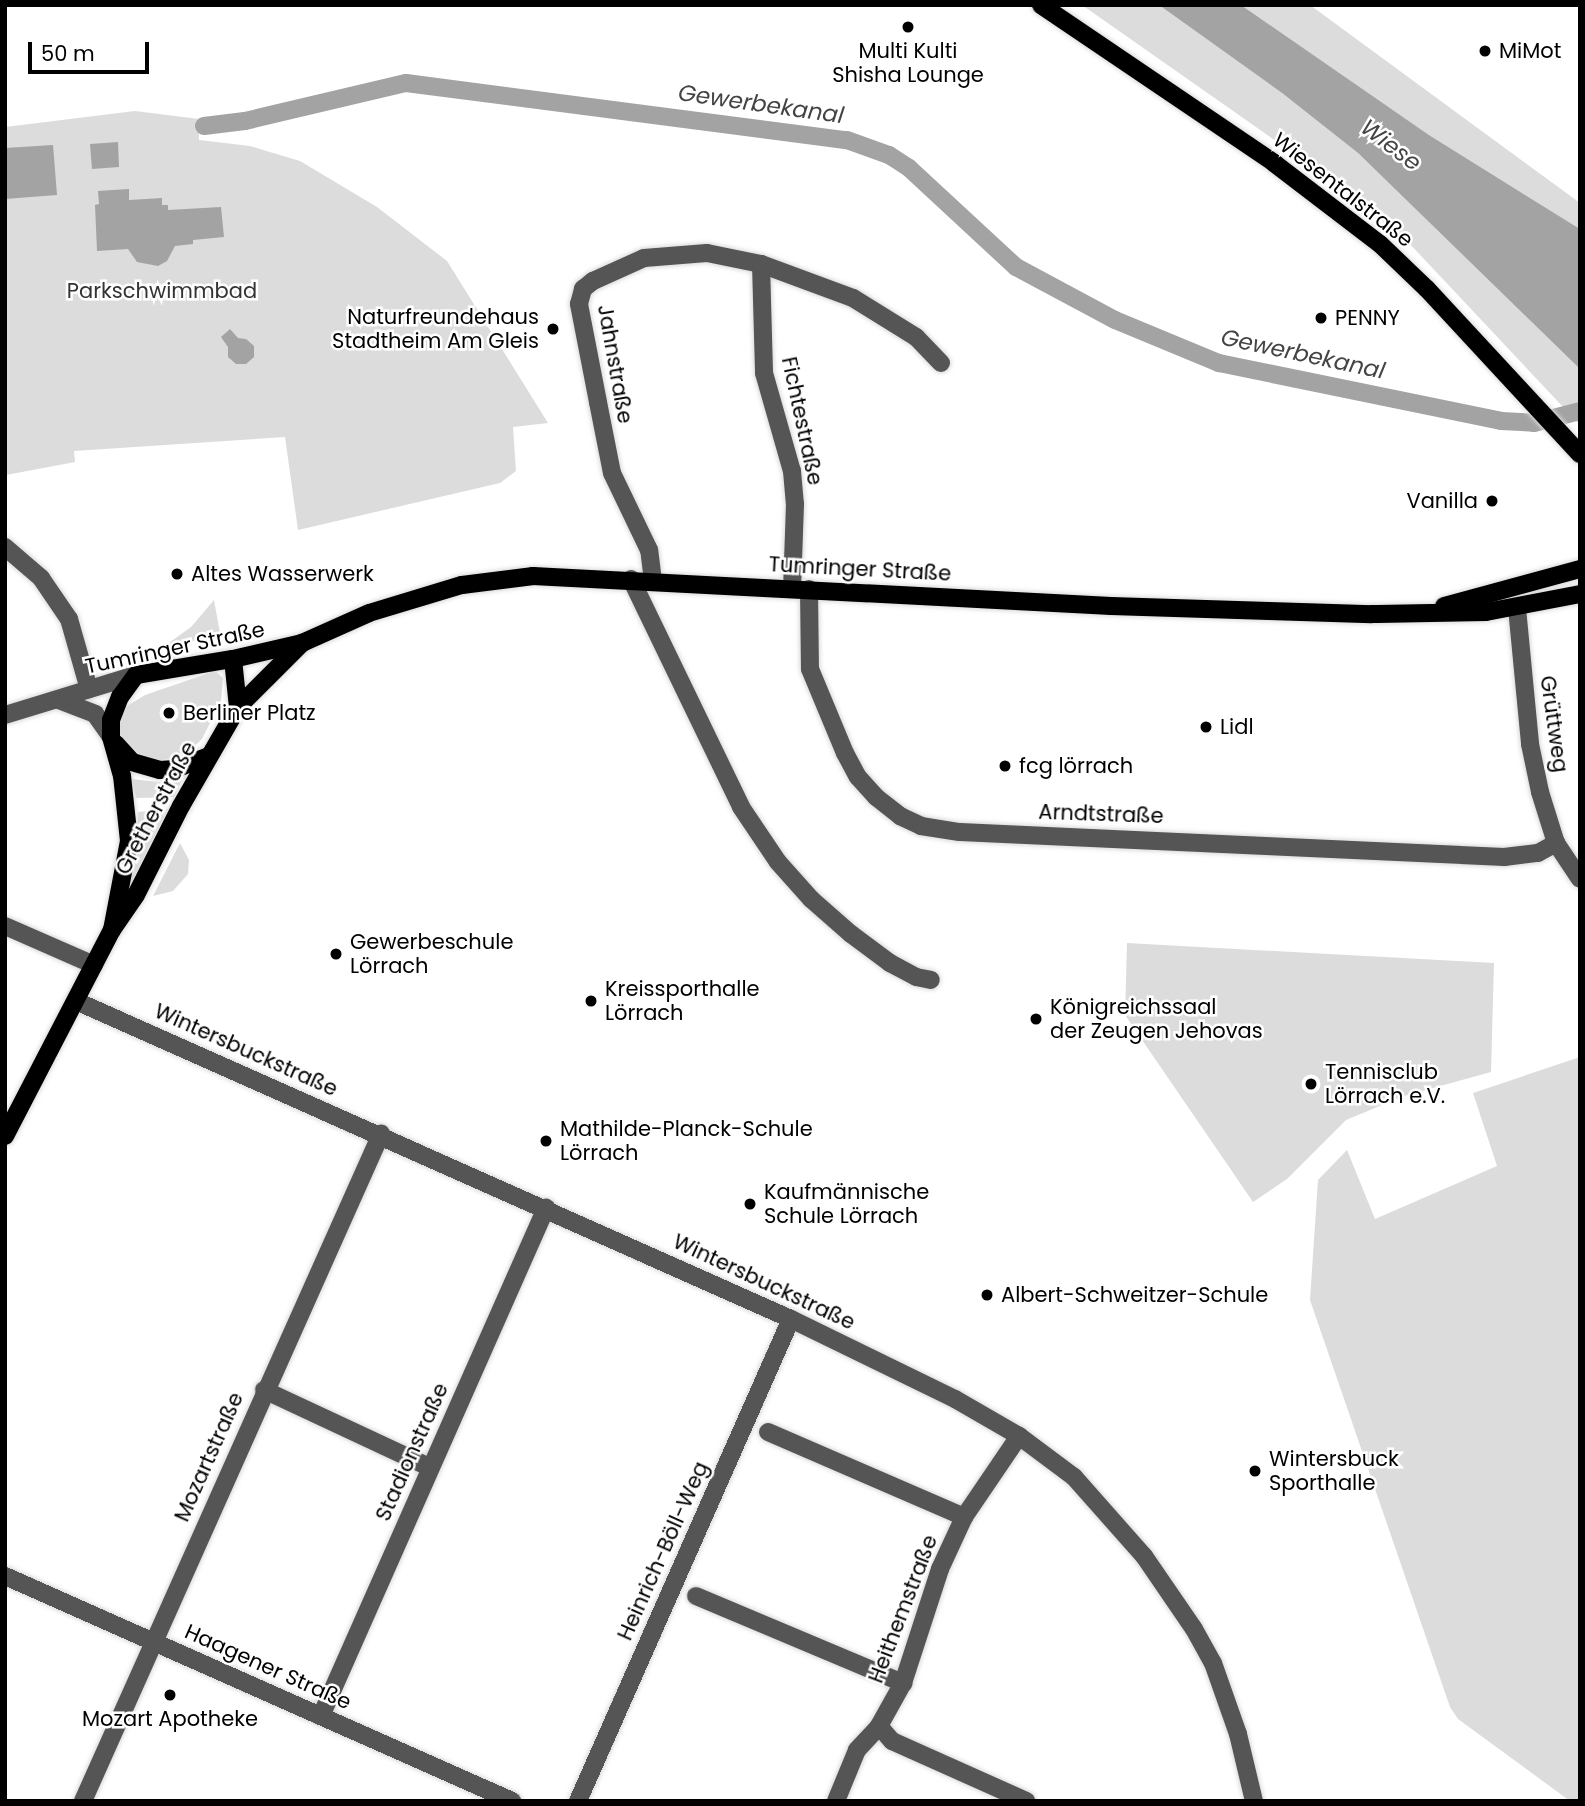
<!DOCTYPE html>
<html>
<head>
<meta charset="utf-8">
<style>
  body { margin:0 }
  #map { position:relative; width:1585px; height:1806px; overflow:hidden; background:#fff; font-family:Poppins,sans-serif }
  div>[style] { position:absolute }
  .green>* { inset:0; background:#dcdcdc }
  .water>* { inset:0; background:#a3a3a3 }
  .canal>* { height:18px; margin:-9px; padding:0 9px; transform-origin:9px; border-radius:9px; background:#a3a3a3 }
  .roads { filter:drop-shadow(0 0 2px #dbdbdb) drop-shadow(0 0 2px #dbdbdb) }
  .minor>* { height:18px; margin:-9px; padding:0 9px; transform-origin:9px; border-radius:9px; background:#555 }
  .major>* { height:18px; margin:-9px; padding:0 9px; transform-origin:9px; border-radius:9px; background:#000 }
  .dots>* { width:19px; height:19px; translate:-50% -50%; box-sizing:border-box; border:4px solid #fff; border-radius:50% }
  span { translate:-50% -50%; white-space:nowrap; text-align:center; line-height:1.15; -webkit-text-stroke:5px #fff; paint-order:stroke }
  .poi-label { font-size:21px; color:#000 }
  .left { translate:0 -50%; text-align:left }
  .right { translate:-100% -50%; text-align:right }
  .street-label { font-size:21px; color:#000 }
  .park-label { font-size:21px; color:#333 }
  .water-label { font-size:23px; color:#444; font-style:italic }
  .frame { position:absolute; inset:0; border:7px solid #000; pointer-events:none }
  .scale { position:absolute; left:28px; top:42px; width:121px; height:32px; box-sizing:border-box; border:4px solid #000; border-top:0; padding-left:9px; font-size:21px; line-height:24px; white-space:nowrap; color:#000; -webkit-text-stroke:5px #fff; paint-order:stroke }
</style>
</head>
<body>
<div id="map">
  <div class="green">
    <i style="clip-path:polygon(1082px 5px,1159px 5px,1282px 93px,1358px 153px,1580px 369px,1580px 425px,1408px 242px,1330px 179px)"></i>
    <i style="clip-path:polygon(1241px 5px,1310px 5px,1580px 203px,1580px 229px,1429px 135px)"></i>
    <i style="clip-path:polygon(135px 111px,199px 119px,199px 140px,250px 146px,300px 161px,377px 207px,447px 261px,548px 423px,513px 427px,516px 471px,500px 483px,298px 530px,285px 437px,74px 451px,75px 462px,6px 475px,5px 127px)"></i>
    <i style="clip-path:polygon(214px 600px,220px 633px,156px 652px,191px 627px)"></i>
    <i style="clip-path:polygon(215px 671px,223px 678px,221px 701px,202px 739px,183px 757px,153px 761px,135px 755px,119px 736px,118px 720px,127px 706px,145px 695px)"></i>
    <i style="clip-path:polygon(131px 779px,158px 782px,182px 780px,174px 797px,136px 798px)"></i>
    <i style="clip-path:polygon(168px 809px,128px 889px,136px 852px,138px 812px)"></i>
    <i style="clip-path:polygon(180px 843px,189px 860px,188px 874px,173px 891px,153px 896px)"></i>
    <i style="clip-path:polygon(1127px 943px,1494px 963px,1491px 1072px,1404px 1096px,1346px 1120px,1287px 1179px,1253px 1202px,1125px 1015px)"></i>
    <i style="clip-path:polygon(1580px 1057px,1580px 1801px,1570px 1801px,1458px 1719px,1450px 1707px,1310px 1300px,1318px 1180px,1347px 1150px,1375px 1219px,1497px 1166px,1473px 1093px)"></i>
  </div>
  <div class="water">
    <i style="clip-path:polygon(1159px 5px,1241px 5px,1429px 135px,1580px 229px,1580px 369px,1358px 153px,1282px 93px)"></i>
    <i style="clip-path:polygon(118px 142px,119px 167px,92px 169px,90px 144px)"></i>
    <i style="clip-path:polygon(53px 145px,57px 195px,5px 199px,5px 148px)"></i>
    <i style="clip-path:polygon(129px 189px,129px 200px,162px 198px,162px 205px,168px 205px,168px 210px,221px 207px,224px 237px,193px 240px,193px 244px,175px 246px,167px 261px,158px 266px,137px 262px,128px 249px,97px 251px,95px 205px,99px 204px,98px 191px)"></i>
    <i style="clip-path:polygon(230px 329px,238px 338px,246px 339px,254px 346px,254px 357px,246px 364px,236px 364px,228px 357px,228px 347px,221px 337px)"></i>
  </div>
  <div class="canal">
    <i style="left:204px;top:126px;width:41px;rotate:-7deg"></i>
    <i style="left:245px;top:121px;width:165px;rotate:-13.3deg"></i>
    <i style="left:406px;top:83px;width:445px;rotate:7.4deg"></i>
    <i style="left:847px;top:140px;width:45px;rotate:19.7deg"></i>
    <i style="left:889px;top:155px;width:24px;rotate:33deg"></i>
    <i style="left:909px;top:168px;width:146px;rotate:42.8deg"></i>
    <i style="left:1016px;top:267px;width:112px;rotate:28.2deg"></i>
    <i style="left:1115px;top:320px;width:113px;rotate:22.5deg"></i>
    <i style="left:1219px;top:363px;width:288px;rotate:11.6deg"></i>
    <i style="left:1501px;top:421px;width:33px;rotate:3deg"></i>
    <i style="left:1534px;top:423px;width:48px;rotate:-14.6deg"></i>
  </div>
  <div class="roads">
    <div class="minor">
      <i style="left:761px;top:264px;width:109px;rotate:88.4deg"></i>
      <i style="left:764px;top:373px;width:102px;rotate:74.1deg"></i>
      <i style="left:792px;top:471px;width:33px;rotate:85deg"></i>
      <i style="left:795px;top:504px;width:84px;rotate:92deg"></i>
      <i style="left:5px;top:547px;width:48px;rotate:40.7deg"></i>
      <i style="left:41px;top:578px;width:50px;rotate:55.7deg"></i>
      <i style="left:69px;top:619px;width:73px;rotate:74.1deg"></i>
      <i style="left:631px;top:579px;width:253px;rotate:64.2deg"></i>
      <i style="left:741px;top:807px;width:66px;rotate:56.1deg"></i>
      <i style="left:778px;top:862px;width:50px;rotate:48.3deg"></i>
      <i style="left:811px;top:899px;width:53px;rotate:41.2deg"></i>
      <i style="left:851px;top:934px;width:49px;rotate:36.6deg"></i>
      <i style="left:890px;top:963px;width:30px;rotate:28deg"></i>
      <i style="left:916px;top:977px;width:15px;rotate:11deg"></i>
      <i style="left:653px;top:581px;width:31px;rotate:-97deg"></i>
      <i style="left:649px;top:550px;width:85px;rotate:-115.7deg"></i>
      <i style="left:612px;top:473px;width:72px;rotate:-101.2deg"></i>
      <i style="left:598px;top:402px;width:100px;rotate:-101deg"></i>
      <i style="left:579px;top:304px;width:16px;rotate:-75deg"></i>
      <i style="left:583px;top:289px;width:13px;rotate:-39deg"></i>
      <i style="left:593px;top:281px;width:56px;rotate:-24.3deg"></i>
      <i style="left:644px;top:258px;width:63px;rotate:-4.5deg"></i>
      <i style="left:707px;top:253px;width:55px;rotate:11.5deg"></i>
      <i style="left:761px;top:264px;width:98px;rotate:20.3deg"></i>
      <i style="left:853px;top:298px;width:74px;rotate:31.8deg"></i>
      <i style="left:916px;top:337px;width:36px;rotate:46deg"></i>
      <i style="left:809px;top:589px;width:80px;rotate:89.3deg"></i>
      <i style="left:810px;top:669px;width:91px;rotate:67.4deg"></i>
      <i style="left:845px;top:753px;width:27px;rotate:62deg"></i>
      <i style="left:858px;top:777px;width:27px;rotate:48deg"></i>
      <i style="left:876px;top:797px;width:31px;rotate:38deg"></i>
      <i style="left:900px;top:816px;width:23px;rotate:25deg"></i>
      <i style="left:921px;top:826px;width:39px;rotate:9deg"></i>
      <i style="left:960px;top:832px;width:545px;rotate:2.63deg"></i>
      <i style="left:1504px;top:857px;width:34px;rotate:-7deg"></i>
      <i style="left:1538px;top:853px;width:21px;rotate:-29deg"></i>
      <i style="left:1517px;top:608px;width:137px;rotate:84.5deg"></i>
      <i style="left:1530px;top:744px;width:49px;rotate:78.2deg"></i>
      <i style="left:1540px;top:792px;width:53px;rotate:72.6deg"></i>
      <i style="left:1556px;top:843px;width:43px;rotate:56.3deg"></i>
      <i style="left:59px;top:700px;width:39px;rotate:21deg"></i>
      <i style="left:95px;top:714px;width:28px;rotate:55deg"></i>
      <i style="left:5px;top:715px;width:137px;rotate:-17deg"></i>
      <i style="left:5px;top:926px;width:97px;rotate:23.7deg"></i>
      <i style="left:76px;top:1001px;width:783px;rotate:23.98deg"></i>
      <i style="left:791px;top:1319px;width:182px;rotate:26deg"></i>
      <i style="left:955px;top:1399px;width:74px;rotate:30deg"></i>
      <i style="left:1019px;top:1436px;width:69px;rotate:36.7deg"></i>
      <i style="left:1074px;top:1477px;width:106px;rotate:48.5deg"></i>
      <i style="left:1144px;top:1556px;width:88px;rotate:55.6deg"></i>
      <i style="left:1194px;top:1629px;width:39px;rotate:61deg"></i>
      <i style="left:1213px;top:1663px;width:75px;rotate:70.6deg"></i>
      <i style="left:1238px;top:1734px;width:69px;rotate:76.6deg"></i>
      <i style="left:264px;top:1390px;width:182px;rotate:25deg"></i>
      <i style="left:768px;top:1432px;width:214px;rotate:23.4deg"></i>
      <i style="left:5px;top:1576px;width:555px;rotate:23.93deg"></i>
      <i style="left:696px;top:1596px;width:225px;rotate:22.8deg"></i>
      <i style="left:321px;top:1716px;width:556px;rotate:-66.11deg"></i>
      <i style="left:879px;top:1726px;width:20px;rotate:49deg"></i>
      <i style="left:892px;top:1741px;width:147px;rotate:24.1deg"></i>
      <i style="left:83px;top:1801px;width:731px;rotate:-65.93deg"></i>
      <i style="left:578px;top:1801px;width:527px;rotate:-66.16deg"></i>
      <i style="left:836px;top:1801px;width:55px;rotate:-67.6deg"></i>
      <i style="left:857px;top:1750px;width:33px;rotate:-47deg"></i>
      <i style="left:879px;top:1726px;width:49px;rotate:-60.8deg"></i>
      <i style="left:903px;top:1683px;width:120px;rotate:-72deg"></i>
      <i style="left:940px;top:1569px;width:57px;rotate:-65.2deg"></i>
      <i style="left:964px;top:1517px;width:98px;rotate:-55.8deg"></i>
    </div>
    <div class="major">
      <i style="left:1041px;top:5px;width:282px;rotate:34.1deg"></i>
      <i style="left:1274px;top:163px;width:133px;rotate:37.4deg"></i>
      <i style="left:1380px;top:244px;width:65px;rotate:43.8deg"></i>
      <i style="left:1427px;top:289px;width:225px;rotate:47.2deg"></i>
      <i style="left:1444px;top:606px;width:141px;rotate:-15.2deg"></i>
      <i style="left:233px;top:659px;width:48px;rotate:84.1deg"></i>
      <i style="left:116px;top:744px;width:24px;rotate:48deg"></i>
      <i style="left:132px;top:762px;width:29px;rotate:16deg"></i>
      <i style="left:160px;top:770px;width:15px;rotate:-4deg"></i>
      <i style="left:175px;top:769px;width:36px;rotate:-21deg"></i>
      <i style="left:112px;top:930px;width:91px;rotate:-79.2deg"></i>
      <i style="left:129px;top:841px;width:65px;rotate:-96.1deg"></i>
      <i style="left:122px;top:776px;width:41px;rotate:-105.8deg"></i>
      <i style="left:111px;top:737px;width:17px;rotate:-90deg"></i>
      <i style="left:111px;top:720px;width:25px;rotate:-69deg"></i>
      <i style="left:120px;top:697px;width:27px;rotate:-54deg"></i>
      <i style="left:136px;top:675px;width:98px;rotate:-9.4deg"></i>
      <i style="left:233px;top:659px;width:71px;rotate:-13.1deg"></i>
      <i style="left:302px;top:643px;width:73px;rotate:-24.1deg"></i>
      <i style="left:369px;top:613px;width:97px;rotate:-16.8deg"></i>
      <i style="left:462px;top:585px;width:72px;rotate:-7.2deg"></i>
      <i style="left:533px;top:576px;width:579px;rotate:2.97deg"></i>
      <i style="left:1111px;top:606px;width:261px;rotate:1.8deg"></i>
      <i style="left:1372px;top:614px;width:114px;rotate:-1deg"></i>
      <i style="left:1486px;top:612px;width:96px;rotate:-10.8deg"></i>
      <i style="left:5px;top:1136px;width:232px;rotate:-62.6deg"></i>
      <i style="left:112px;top:930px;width:42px;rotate:-55.6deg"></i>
      <i style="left:136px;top:895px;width:100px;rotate:-63.2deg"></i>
      <i style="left:181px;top:806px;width:114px;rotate:-60.1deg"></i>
      <i style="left:238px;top:707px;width:91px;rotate:-45deg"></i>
    </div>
  </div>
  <div class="dots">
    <i style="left:908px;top:27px;background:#000"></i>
    <i style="left:1485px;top:51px;background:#000"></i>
    <i style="left:1321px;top:318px;background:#000"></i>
    <i style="left:553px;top:329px;background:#000"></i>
    <i style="left:1492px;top:501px;background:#000"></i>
    <i style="left:177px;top:574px;background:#000"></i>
    <i style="left:169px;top:713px;background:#000"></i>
    <i style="left:1206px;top:727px;background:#000"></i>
    <i style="left:1005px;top:766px;background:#000"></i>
    <i style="left:336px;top:954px;background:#000"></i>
    <i style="left:591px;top:1001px;background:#000"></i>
    <i style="left:1036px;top:1019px;background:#000"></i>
    <i style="left:1311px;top:1084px;background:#000"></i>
    <i style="left:546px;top:1141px;background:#000"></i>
    <i style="left:750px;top:1204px;background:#000"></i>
    <i style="left:987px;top:1295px;background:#000"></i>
    <i style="left:1255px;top:1471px;background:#000"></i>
    <i style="left:170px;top:1695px;background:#000"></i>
  </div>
  <div class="poi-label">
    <span style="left:908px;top:63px">Multi Kulti<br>Shisha Lounge</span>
    <span class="left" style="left:1499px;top:51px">MiMot</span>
    <span class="right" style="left:539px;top:329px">Naturfreundehaus<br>Stadtheim Am Gleis</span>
    <span class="left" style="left:1335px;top:318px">PENNY</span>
    <span class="right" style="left:1478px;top:501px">Vanilla</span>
    <span class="left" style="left:191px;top:574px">Altes Wasserwerk</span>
    <span class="left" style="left:183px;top:713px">Berliner Platz</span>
    <span class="left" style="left:1220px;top:727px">Lidl</span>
    <span class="left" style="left:1019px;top:766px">fcg lörrach</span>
    <span class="left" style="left:350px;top:954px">Gewerbeschule<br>Lörrach</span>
    <span class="left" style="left:605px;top:1001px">Kreissporthalle<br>Lörrach</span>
    <span class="left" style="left:1050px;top:1019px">Königreichssaal<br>der Zeugen Jehovas</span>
    <span class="left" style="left:1325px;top:1084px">Tennisclub<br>Lörrach e.V.</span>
    <span class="left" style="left:560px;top:1141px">Mathilde-Planck-Schule<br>Lörrach</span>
    <span class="left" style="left:764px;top:1204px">Kaufmännische<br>Schule Lörrach</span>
    <span class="left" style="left:1001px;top:1295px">Albert-Schweitzer-Schule</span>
    <span class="left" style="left:1269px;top:1471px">Wintersbuck<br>Sporthalle</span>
    <span style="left:170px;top:1719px">Mozart Apotheke</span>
  </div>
  <div class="street-label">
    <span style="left:1343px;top:190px;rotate:38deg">Wiesentalstraße</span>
    <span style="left:615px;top:364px;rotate:80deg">Jahnstraße</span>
    <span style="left:802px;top:421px;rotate:78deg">Fichtestraße</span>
    <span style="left:860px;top:569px;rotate:3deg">Tumringer Straße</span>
    <span style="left:175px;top:648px;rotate:-12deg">Tumringer Straße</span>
    <span style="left:1554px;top:724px;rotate:82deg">Grüttweg</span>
    <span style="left:156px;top:808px;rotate:-62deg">Gretherstraße</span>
    <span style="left:1101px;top:814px;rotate:2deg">Arndtstraße</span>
    <span style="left:246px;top:1050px;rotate:24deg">Wintersbuckstraße</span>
    <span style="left:764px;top:1282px;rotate:25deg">Wintersbuckstraße</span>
    <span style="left:412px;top:1452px;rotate:-66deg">Stadionstraße</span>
    <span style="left:209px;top:1457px;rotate:-66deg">Mozartstraße</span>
    <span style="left:663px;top:1551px;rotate:-66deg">Heinrich-Böll-Weg</span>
    <span style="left:903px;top:1609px;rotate:-69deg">Heithemstraße</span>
    <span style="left:268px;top:1667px;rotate:24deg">Haagener Straße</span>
  </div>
  <div class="park-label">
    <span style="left:162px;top:291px">Parkschwimmbad</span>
  </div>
  <div class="water-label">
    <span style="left:761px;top:104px;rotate:8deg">Gewerbekanal</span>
    <span style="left:1391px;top:145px;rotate:37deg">Wiese</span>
    <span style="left:1303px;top:354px;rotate:12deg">Gewerbekanal</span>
  </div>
  <div class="frame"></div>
  <div class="scale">50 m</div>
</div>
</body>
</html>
